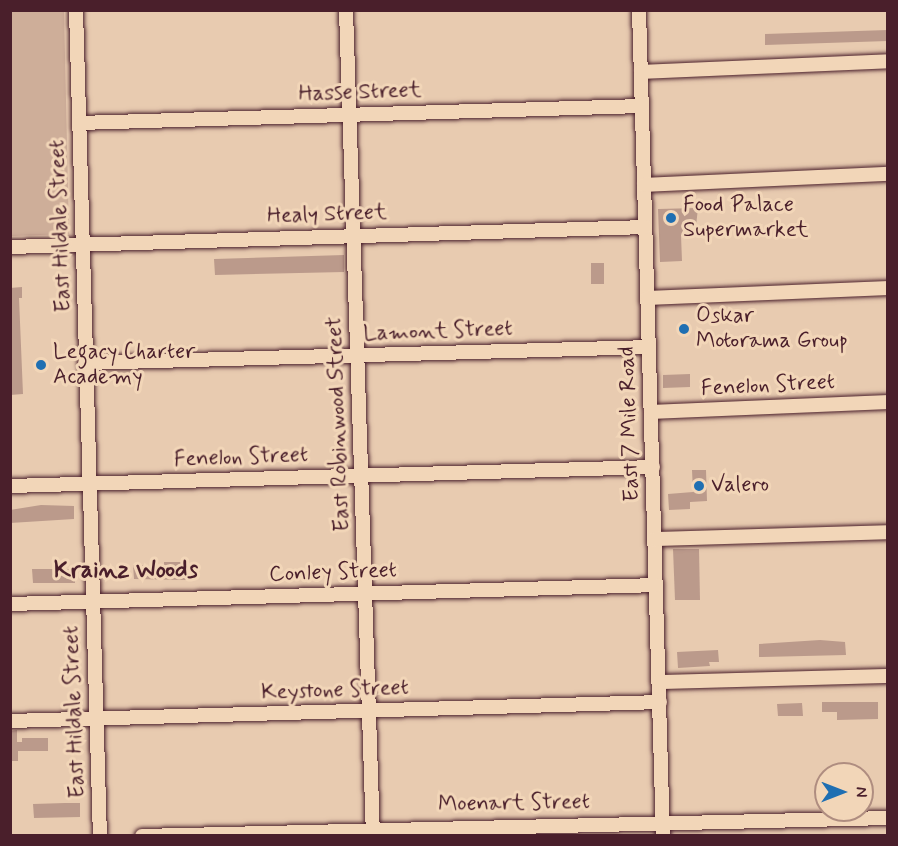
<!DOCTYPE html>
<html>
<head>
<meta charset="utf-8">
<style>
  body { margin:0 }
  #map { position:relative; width:898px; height:846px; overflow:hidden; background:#e8cbb0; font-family:Mynerve,sans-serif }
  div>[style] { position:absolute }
  .green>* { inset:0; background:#ceae99 }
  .building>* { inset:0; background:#bb9a8b }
  .roads { filter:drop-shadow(0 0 2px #4a1f2b) drop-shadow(0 0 2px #4a1f2b) }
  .minor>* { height:14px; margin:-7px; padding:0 7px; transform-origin:7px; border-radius:7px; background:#f2d6b8 }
  .dots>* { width:16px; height:16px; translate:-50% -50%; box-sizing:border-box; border:3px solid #f2d6b8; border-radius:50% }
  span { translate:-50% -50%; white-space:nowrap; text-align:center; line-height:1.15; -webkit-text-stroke:6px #f2d6b8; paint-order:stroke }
  .street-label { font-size:22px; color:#4a1f2b }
  .poi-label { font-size:22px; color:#4a1f2b }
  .left { translate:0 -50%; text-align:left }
  .neighbourhood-label { font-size:24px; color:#4a1f2b; font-weight:700 }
  .frame { position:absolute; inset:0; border:12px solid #4a1f2b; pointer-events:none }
  .north { position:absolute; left:814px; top:762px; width:60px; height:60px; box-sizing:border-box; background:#f2d6b8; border:2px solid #af8d80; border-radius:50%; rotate:90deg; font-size:16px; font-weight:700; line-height:24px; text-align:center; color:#4a1f2b }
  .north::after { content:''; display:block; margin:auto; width:21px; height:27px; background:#1f6fb2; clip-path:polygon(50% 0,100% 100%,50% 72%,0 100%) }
</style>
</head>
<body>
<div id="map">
  <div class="green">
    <i style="clip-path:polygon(10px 11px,64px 11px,69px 234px,11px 236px)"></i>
  </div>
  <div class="building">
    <i style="clip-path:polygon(888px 30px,888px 41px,765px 45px,765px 34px)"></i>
    <i style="clip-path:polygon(698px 208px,695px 235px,681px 235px,682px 261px,660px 262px,658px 209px)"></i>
    <i style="clip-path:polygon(344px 255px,344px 272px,215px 275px,214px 259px)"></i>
    <i style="clip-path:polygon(591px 263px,604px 263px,604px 284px,591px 284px)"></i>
    <i style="clip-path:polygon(22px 287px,22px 298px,19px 298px,23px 394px,10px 395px,10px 288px)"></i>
    <i style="clip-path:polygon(690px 374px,690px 387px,663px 388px,663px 375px)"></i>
    <i style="clip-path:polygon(692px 470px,706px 470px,707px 501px,690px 502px,690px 509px,669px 510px,668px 494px,693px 492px)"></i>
    <i style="clip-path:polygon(41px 505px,74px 506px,74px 519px,10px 523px,10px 510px)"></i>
    <i style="clip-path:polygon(673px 549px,699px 549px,700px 600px,675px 600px)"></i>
    <i style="clip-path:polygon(164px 562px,188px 562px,189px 580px,134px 579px,133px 565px,164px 566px)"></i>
    <i style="clip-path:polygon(32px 569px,75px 569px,75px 583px,33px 583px)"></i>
    <i style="clip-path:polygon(820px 640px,845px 642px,846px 655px,759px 657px,759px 644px)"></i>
    <i style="clip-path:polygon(718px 650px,719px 662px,709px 662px,710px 666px,678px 668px,677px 652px)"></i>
    <i style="clip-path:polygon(822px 702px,878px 702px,878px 719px,837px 720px,837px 712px,822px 712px)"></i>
    <i style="clip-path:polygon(802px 703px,803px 716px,778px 716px,777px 704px)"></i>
    <i style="clip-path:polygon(17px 730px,17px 742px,22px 742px,22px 738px,48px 738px,48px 751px,18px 751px,18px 761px,10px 761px,10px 731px)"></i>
    <i style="clip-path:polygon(65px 803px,80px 803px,80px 817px,34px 818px,33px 804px)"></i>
  </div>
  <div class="roads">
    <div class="minor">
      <i style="left:76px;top:10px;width:826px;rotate:88.34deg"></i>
      <i style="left:346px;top:10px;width:826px;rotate:88.13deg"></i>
      <i style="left:639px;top:10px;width:826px;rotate:88.34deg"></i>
      <i style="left:641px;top:72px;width:247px;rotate:-2.5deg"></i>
      <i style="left:79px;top:123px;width:563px;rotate:-1.73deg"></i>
      <i style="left:644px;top:185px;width:244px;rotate:-2.6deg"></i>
      <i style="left:10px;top:247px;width:635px;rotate:-1.8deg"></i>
      <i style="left:648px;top:298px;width:240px;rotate:-2.4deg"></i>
      <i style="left:85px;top:363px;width:564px;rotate:-1.62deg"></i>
      <i style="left:651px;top:412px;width:237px;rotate:-2.4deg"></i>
      <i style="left:10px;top:486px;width:643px;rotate:-1.69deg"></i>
      <i style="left:655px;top:539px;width:233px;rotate:-1.7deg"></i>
      <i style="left:10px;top:604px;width:646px;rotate:-1.68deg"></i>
      <i style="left:660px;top:682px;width:228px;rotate:-1.5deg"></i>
      <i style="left:10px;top:721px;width:650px;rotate:-1.67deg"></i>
      <i style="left:142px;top:836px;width:746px;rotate:-1.38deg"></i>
    </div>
  </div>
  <div class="dots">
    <i style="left:671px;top:218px;background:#1f6fb2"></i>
    <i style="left:684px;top:329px;background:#1f6fb2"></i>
    <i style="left:41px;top:365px;background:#1f6fb2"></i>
    <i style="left:699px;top:486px;background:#1f6fb2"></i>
  </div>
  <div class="street-label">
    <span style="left:360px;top:93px;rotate:-2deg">Hasse Street</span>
    <span style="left:327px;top:215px;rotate:-2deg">Healy Street</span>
    <span style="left:61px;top:226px;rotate:-92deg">East Hildale Street</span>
    <span style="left:438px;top:332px;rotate:-2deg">Lamont Street</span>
    <span style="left:768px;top:386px;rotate:-3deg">Fenelon Street</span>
    <span style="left:339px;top:424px;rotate:-92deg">East Robinwood Street</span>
    <span style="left:630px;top:424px;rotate:-92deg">East 7 Mile Road</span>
    <span style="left:241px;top:458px;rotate:-2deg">Fenelon Street</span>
    <span style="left:333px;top:573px;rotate:-2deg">Conley Street</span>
    <span style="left:335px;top:691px;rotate:-2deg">Keystone Street</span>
    <span style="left:75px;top:712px;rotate:-92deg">East Hildale Street</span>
    <span style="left:514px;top:804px;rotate:-1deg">Moenart Street</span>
  </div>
  <div class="poi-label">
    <span class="left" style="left:683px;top:218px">Food Palace<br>Supermarket</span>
    <span class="left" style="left:696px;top:329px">Oskar<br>Motorama Group</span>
    <span class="left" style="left:53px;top:365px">Legacy Charter<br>Academy</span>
    <span class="left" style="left:711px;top:486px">Valero</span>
  </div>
  <div class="neighbourhood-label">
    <span style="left:126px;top:571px">Krainz Woods</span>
  </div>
  <div class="frame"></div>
  <div class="north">N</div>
</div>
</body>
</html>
